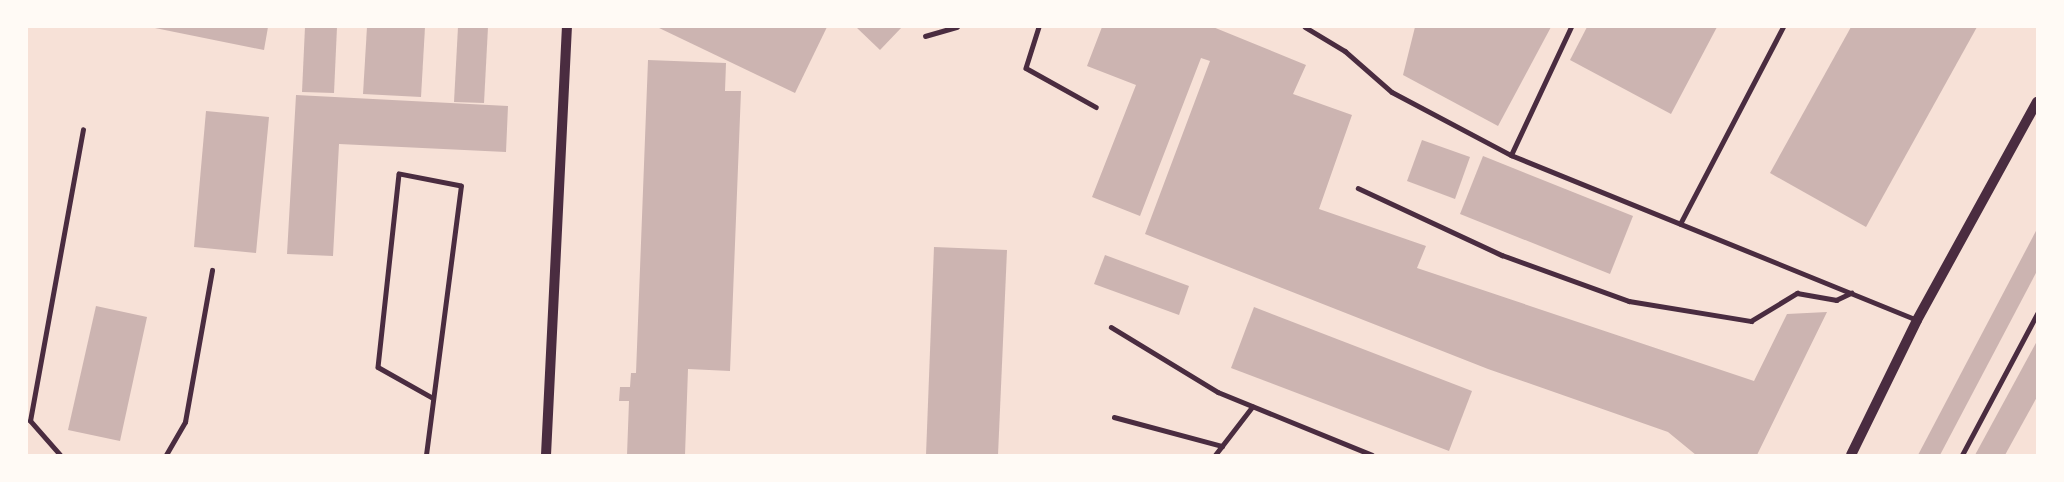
<!DOCTYPE html>
<html>
<head>
<meta charset="utf-8">
<style>
  body { margin:0 }
  #map { position:relative; width:2064px; height:482px; overflow:hidden; background:#f7e1d7; font-family:Rubik,sans-serif }
  div>[style] { position:absolute }
  .building>* { inset:0; background:#ccb4b1 }
  .service>* { height:4.5px; margin:-2.25px; padding:0 2.25px; transform-origin:2.25px; border-radius:2.25px; background:#4a2c40 }
  .tertiary>* { height:10px; margin:-5px; padding:0 5px; transform-origin:5px; border-radius:5px; background:#4a2c40 }
  span { translate:-50% -50%; white-space:nowrap; text-align:center; line-height:1.15; -webkit-text-stroke:5px #fffaf5; paint-order:stroke }
  .frame { position:absolute; inset:0; border:28px solid #fffaf5; pointer-events:none }
</style>
</head>
<body>
<div id="map">
  <div class="building">
    <i style="clip-path:polygon(150px 27px,268px 27px,264px 50px)"></i>
    <i style="clip-path:polygon(305px 27px,337px 27px,334px 93px,302px 92px)"></i>
    <i style="clip-path:polygon(367px 27px,425px 27px,421px 97px,363px 94px)"></i>
    <i style="clip-path:polygon(458px 27px,488px 27px,484px 103px,454px 102px)"></i>
    <i style="clip-path:polygon(657px 27px,827px 27px,795px 93px)"></i>
    <i style="clip-path:polygon(856px 27px,902px 27px,880px 50px)"></i>
    <i style="clip-path:polygon(1102px 27px,1213px 27px,1306px 65px,1293px 94px,1352px 115px,1319px 209px,1426px 246px,1417px 268px,1754px 381px,1787px 314px,1827px 312px,1757px 455px,1696px 455px,1668px 432px,1488px 369px,1145px 234px,1210px 61px,1201px 58px,1140px 216px,1092px 197px,1136px 85px,1087px 66px)"></i>
    <i style="clip-path:polygon(1415px 27px,1551px 27px,1498px 126px,1403px 75px)"></i>
    <i style="clip-path:polygon(1587px 27px,1717px 27px,1671px 114px,1570px 60px)"></i>
    <i style="clip-path:polygon(1851px 27px,1977px 27px,1866px 227px,1770px 173px)"></i>
    <i style="clip-path:polygon(648px 60px,726px 63px,725px 91px,741px 91px,730px 371px,688px 369px,685px 455px,627px 455px,629px 401px,619px 401px,620px 387px,630px 387px,631px 373px,636px 373px)"></i>
    <i style="clip-path:polygon(296px 95px,508px 106px,506px 152px,339px 144px,333px 256px,287px 254px)"></i>
    <i style="clip-path:polygon(206px 111px,269px 117px,256px 253px,194px 247px)"></i>
    <i style="clip-path:polygon(1422px 140px,1470px 157px,1455px 199px,1407px 181px)"></i>
    <i style="clip-path:polygon(1483px 156px,1633px 216px,1610px 274px,1460px 214px)"></i>
    <i style="clip-path:polygon(2037px 229px,2037px 271px,1940px 455px,1918px 455px)"></i>
    <i style="clip-path:polygon(934px 247px,1007px 250px,998px 455px,926px 455px)"></i>
    <i style="clip-path:polygon(1105px 255px,1189px 286px,1179px 315px,1094px 284px)"></i>
    <i style="clip-path:polygon(96px 306px,147px 317px,120px 441px,68px 430px)"></i>
    <i style="clip-path:polygon(1254px 307px,1472px 391px,1449px 451px,1231px 368px)"></i>
    <i style="clip-path:polygon(2037px 341px,2037px 397px,2005px 455px,1975px 455px)"></i>
  </div>
  <div class="service">
    <i style="left:1039px;top:27px;width:43px;rotate:107.6deg"></i>
    <i style="left:1026px;top:68px;width:80px;rotate:29.1deg"></i>
    <i style="left:1305px;top:27px;width:47px;rotate:31deg"></i>
    <i style="left:1345px;top:51px;width:62px;rotate:41.1deg"></i>
    <i style="left:1392px;top:92px;width:135px;rotate:27.9deg"></i>
    <i style="left:1511px;top:155px;width:438px;rotate:22.1deg"></i>
    <i style="left:925px;top:36px;width:33px;rotate:-16deg"></i>
    <i style="left:1511px;top:155px;width:141px;rotate:-64.9deg"></i>
    <i style="left:1358px;top:188px;width:159px;rotate:25deg"></i>
    <i style="left:1502px;top:255px;width:135px;rotate:19.9deg"></i>
    <i style="left:1629px;top:301px;width:124px;rotate:9.3deg"></i>
    <i style="left:1751px;top:321px;width:54px;rotate:-31.3deg"></i>
    <i style="left:1797px;top:293px;width:40px;rotate:10deg"></i>
    <i style="left:1836px;top:300px;width:17px;rotate:-25deg"></i>
    <i style="left:1680px;top:224px;width:222px;rotate:-62.4deg"></i>
    <i style="left:1111px;top:327px;width:125px;rotate:31.3deg"></i>
    <i style="left:1218px;top:392px;width:166px;rotate:22.2deg"></i>
    <i style="left:1114px;top:417px;width:112px;rotate:15deg"></i>
    <i style="left:60px;top:455px;width:45px;rotate:-131.4deg"></i>
    <i style="left:30px;top:421px;width:296px;rotate:-79.7deg"></i>
    <i style="left:166px;top:455px;width:38px;rotate:-60deg"></i>
    <i style="left:185px;top:422px;width:154px;rotate:-79.9deg"></i>
    <i style="left:426px;top:455px;width:271px;rotate:-82.6deg"></i>
    <i style="left:461px;top:186px;width:63px;rotate:-169deg"></i>
    <i style="left:399px;top:174px;width:194px;rotate:96.2deg"></i>
    <i style="left:378px;top:367px;width:63px;rotate:29.4deg"></i>
    <i style="left:1215px;top:455px;width:61px;rotate:-52.4deg"></i>
    <i style="left:1962px;top:455px;width:160px;rotate:-62deg"></i>
  </div>
  <div class="tertiary">
    <i style="left:546px;top:455px;width:429px;rotate:-87.2deg"></i>
    <i style="left:1851px;top:455px;width:150px;rotate:-63.9deg"></i>
    <i style="left:1917px;top:320px;width:249px;rotate:-61.2deg"></i>
  </div>
  <div class="frame"></div>
</div>
</body>
</html>
